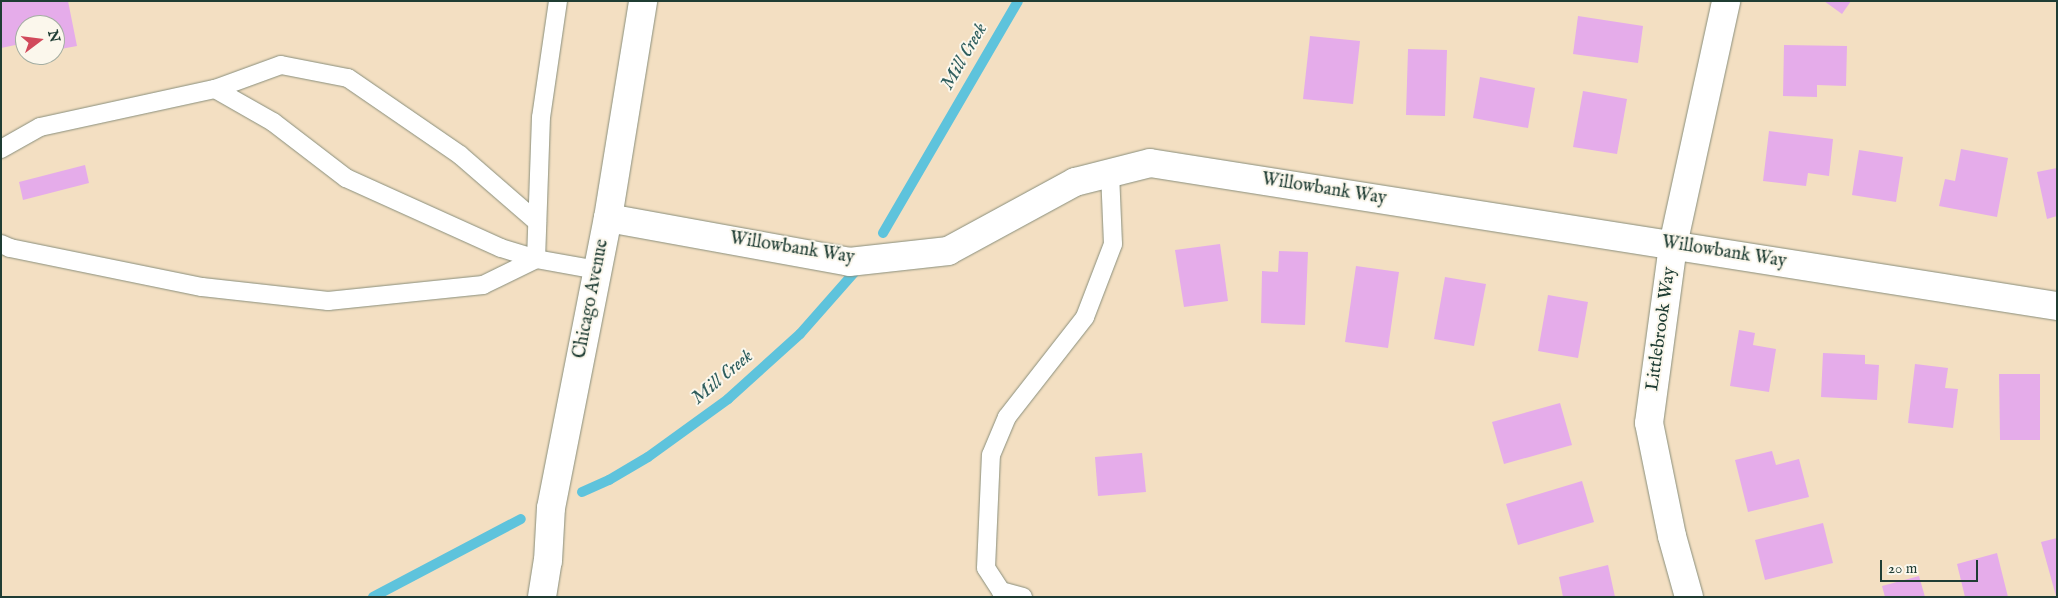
<!DOCTYPE html>
<html>
<head>
<meta charset="utf-8">
<style>
  body { margin:0 }
  #map { position:relative; width:2058px; height:598px; overflow:hidden; background:#f3dfc2; font-family:"IM FELL English",serif }
  div>[style] { position:absolute }
  .stream>* { height:10px; margin:-5px; padding:0 5px; transform-origin:5px; border-radius:5px; background:#5ec3dc }
  .building>* { inset:0; background:#e5acea }
  .roads { filter:drop-shadow(0 0 1px #898e7b) drop-shadow(0 0 1px #898e7b) }
  .service>* { height:18px; margin:-9px; padding:0 9px; transform-origin:9px; border-radius:9px; background:#fff }
  .minor>* { height:28px; margin:-14px; padding:0 14px; transform-origin:14px; border-radius:14px; background:#fff }
  .tertiary>* { height:28px; margin:-14px; padding:0 14px; transform-origin:14px; border-radius:14px; background:#fff }
  span { translate:-50% -50%; white-space:nowrap; text-align:center; line-height:1.15; -webkit-text-stroke:4px #fbf7ec; paint-order:stroke }
  .street-label { font-size:18px; color:#1f3d34 }
  .water-label { font-size:19px; color:#2f5e5e; font-style:italic }
  .frame { position:absolute; inset:0; border:2px solid #1f3d34; pointer-events:none }
  .north { position:absolute; left:15px; top:15px; width:50px; height:50px; box-sizing:border-box; background:#fbf7ec; border:1px solid #a3ada2; border-radius:50%; rotate:75deg; font-size:14px; font-weight:700; line-height:20px; text-align:center; color:#1f3d34 }
  .north::after { content:''; display:block; margin:auto; width:18px; height:22px; background:#d1495b; clip-path:polygon(50% 0,100% 100%,50% 72%,0 100%) }
  .scale { position:absolute; left:1880px; top:560px; width:98px; height:22px; box-sizing:border-box; border:2px solid #1f3d34; border-top:0; padding-left:6px; font-size:15px; line-height:18px; white-space:nowrap; color:#1f3d34; -webkit-text-stroke:4px #fbf7ec; paint-order:stroke }
</style>
</head>
<body>
<div id="map">
  <div class="stream">
    <i style="left:883px;top:233px;width:268px;rotate:-59.8deg"></i>
    <i style="left:582px;top:492px;width:30px;rotate:-24deg"></i>
    <i style="left:609px;top:480px;width:45px;rotate:-30.5deg"></i>
    <i style="left:648px;top:457px;width:99px;rotate:-35.9deg"></i>
    <i style="left:728px;top:399px;width:97px;rotate:-42.1deg"></i>
    <i style="left:800px;top:334px;width:91px;rotate:-48.6deg"></i>
    <i style="left:373px;top:597px;width:167px;rotate:-27.8deg"></i>
  </div>
  <div class="building">
    <i style="clip-path:polygon(1px 1px,68px 1px,77px 46px,55px 50px,55px 25px,25px 25px,25px 43px,1px 48px)"></i>
    <i style="clip-path:polygon(1824px 1px,1851px 1px,1842px 14px)"></i>
    <i style="clip-path:polygon(1578px 16px,1643px 26px,1638px 63px,1573px 54px)"></i>
    <i style="clip-path:polygon(1310px 36px,1360px 41px,1353px 104px,1303px 99px)"></i>
    <i style="clip-path:polygon(1784px 45px,1847px 46px,1846px 86px,1817px 85px,1817px 97px,1783px 96px)"></i>
    <i style="clip-path:polygon(1408px 49px,1447px 50px,1445px 116px,1406px 115px)"></i>
    <i style="clip-path:polygon(1480px 77px,1535px 88px,1528px 128px,1473px 118px)"></i>
    <i style="clip-path:polygon(1583px 91px,1627px 99px,1617px 154px,1573px 147px)"></i>
    <i style="clip-path:polygon(1769px 131px,1833px 139px,1829px 176px,1808px 173px,1806px 186px,1763px 181px)"></i>
    <i style="clip-path:polygon(1961px 149px,2008px 158px,1997px 217px,1939px 206px,1945px 179px,1955px 181px)"></i>
    <i style="clip-path:polygon(1859px 150px,1903px 157px,1896px 202px,1852px 195px)"></i>
    <i style="clip-path:polygon(85px 165px,89px 183px,23px 200px,19px 182px)"></i>
    <i style="clip-path:polygon(2057px 168px,2057px 216px,2047px 219px,2037px 172px)"></i>
    <i style="clip-path:polygon(1220px 244px,1228px 301px,1184px 307px,1175px 250px)"></i>
    <i style="clip-path:polygon(1279px 251px,1308px 252px,1305px 325px,1261px 323px,1262px 271px,1278px 272px)"></i>
    <i style="clip-path:polygon(1356px 266px,1399px 272px,1388px 348px,1345px 342px)"></i>
    <i style="clip-path:polygon(1445px 277px,1486px 284px,1474px 346px,1434px 339px)"></i>
    <i style="clip-path:polygon(1548px 295px,1588px 302px,1578px 358px,1538px 351px)"></i>
    <i style="clip-path:polygon(1739px 330px,1755px 333px,1753px 345px,1776px 349px,1769px 392px,1730px 386px)"></i>
    <i style="clip-path:polygon(1823px 353px,1865px 355px,1865px 364px,1879px 365px,1877px 400px,1821px 397px)"></i>
    <i style="clip-path:polygon(1915px 364px,1948px 368px,1945px 388px,1958px 389px,1953px 428px,1908px 423px)"></i>
    <i style="clip-path:polygon(1999px 374px,2040px 374px,2040px 440px,2000px 440px)"></i>
    <i style="clip-path:polygon(1560px 403px,1572px 445px,1504px 464px,1492px 422px)"></i>
    <i style="clip-path:polygon(1772px 451px,1776px 465px,1799px 459px,1809px 497px,1748px 512px,1735px 460px)"></i>
    <i style="clip-path:polygon(1142px 453px,1146px 492px,1098px 496px,1095px 457px)"></i>
    <i style="clip-path:polygon(1582px 481px,1594px 522px,1518px 545px,1506px 504px)"></i>
    <i style="clip-path:polygon(1823px 523px,1833px 563px,1765px 580px,1755px 540px)"></i>
    <i style="clip-path:polygon(2057px 538px,2057px 596px,2056px 596px,2041px 542px)"></i>
    <i style="clip-path:polygon(1997px 553px,2008px 597px,1965px 597px,1957px 564px)"></i>
    <i style="clip-path:polygon(1608px 565px,1615px 597px,1563px 597px,1559px 577px)"></i>
    <i style="clip-path:polygon(1919px 576px,1925px 597px,1885px 597px,1882px 586px)"></i>
  </div>
  <div class="roads">
    <div class="service">
      <i style="left:558px;top:1px;width:117px;rotate:98.3deg"></i>
      <i style="left:541px;top:117px;width:142px;rotate:92deg"></i>
      <i style="left:536px;top:259px;width:63px;rotate:10.1deg"></i>
      <i style="left:215px;top:89px;width:70px;rotate:-20deg"></i>
      <i style="left:281px;top:65px;width:68px;rotate:11deg"></i>
      <i style="left:348px;top:78px;width:136px;rotate:34.5deg"></i>
      <i style="left:460px;top:155px;width:102px;rotate:41deg"></i>
      <i style="left:1px;top:149px;width:45px;rotate:-29.4deg"></i>
      <i style="left:40px;top:127px;width:179px;rotate:-12.3deg"></i>
      <i style="left:215px;top:89px;width:67px;rotate:29.6deg"></i>
      <i style="left:273px;top:122px;width:92px;rotate:37.5deg"></i>
      <i style="left:346px;top:178px;width:170px;rotate:24.3deg"></i>
      <i style="left:501px;top:248px;width:37px;rotate:17deg"></i>
      <i style="left:1px;top:244px;width:10px;rotate:24deg"></i>
      <i style="left:10px;top:248px;width:196px;rotate:11.5deg"></i>
      <i style="left:202px;top:287px;width:127px;rotate:6.3deg"></i>
      <i style="left:328px;top:301px;width:156px;rotate:-5.9deg"></i>
      <i style="left:483px;top:285px;width:59px;rotate:-26.1deg"></i>
      <i style="left:1023px;top:597px;width:23px;rotate:-165deg"></i>
      <i style="left:1001px;top:591px;width:27px;rotate:-123deg"></i>
      <i style="left:986px;top:568px;width:113px;rotate:-87.5deg"></i>
      <i style="left:991px;top:455px;width:41px;rotate:-67.2deg"></i>
      <i style="left:1007px;top:417px;width:127px;rotate:-52deg"></i>
      <i style="left:1085px;top:317px;width:78px;rotate:-69deg"></i>
      <i style="left:1113px;top:244px;width:71px;rotate:-92.4deg"></i>
    </div>
    <div class="minor">
      <i style="left:608px;top:218px;width:245px;rotate:10.3deg"></i>
      <i style="left:849px;top:262px;width:100px;rotate:-6.3deg"></i>
      <i style="left:948px;top:251px;width:145px;rotate:-28.5deg"></i>
      <i style="left:1075px;top:182px;width:77px;rotate:-14.2deg"></i>
      <i style="left:1150px;top:163px;width:918px;rotate:8.96deg"></i>
      <i style="left:1689px;top:597px;width:63px;rotate:-105.6deg"></i>
      <i style="left:1672px;top:536px;width:115px;rotate:-101.5deg"></i>
      <i style="left:1649px;top:423px;width:180px;rotate:-82.3deg"></i>
      <i style="left:1673px;top:245px;width:250px;rotate:-77.7deg"></i>
    </div>
    <div class="tertiary">
      <i style="left:542px;top:597px;width:36px;rotate:-81deg"></i>
      <i style="left:548px;top:561px;width:53px;rotate:-86.8deg"></i>
      <i style="left:551px;top:508px;width:296px;rotate:-78.9deg"></i>
      <i style="left:608px;top:218px;width:220px;rotate:-80.8deg"></i>
    </div>
  </div>
  <div class="street-label">
    <span style="left:1324px;top:190px;rotate:9deg">Willowbank Way</span>
    <span style="left:792px;top:249px;rotate:9deg">Willowbank Way</span>
    <span style="left:1724px;top:253px;rotate:9deg">Willowbank Way</span>
    <span style="left:592px;top:299px;rotate:-79deg">Chicago Avenue</span>
    <span style="left:1662px;top:329px;rotate:-82deg">Littlebrook Way</span>
  </div>
  <div class="water-label">
    <span style="left:965px;top:57px;rotate:-60deg">Mill Creek</span>
    <span style="left:723px;top:378px;rotate:-40deg">Mill Creek</span>
  </div>
  <div class="frame"></div>
  <div class="north">N</div>
  <div class="scale">20 m</div>
</div>
</body>
</html>
